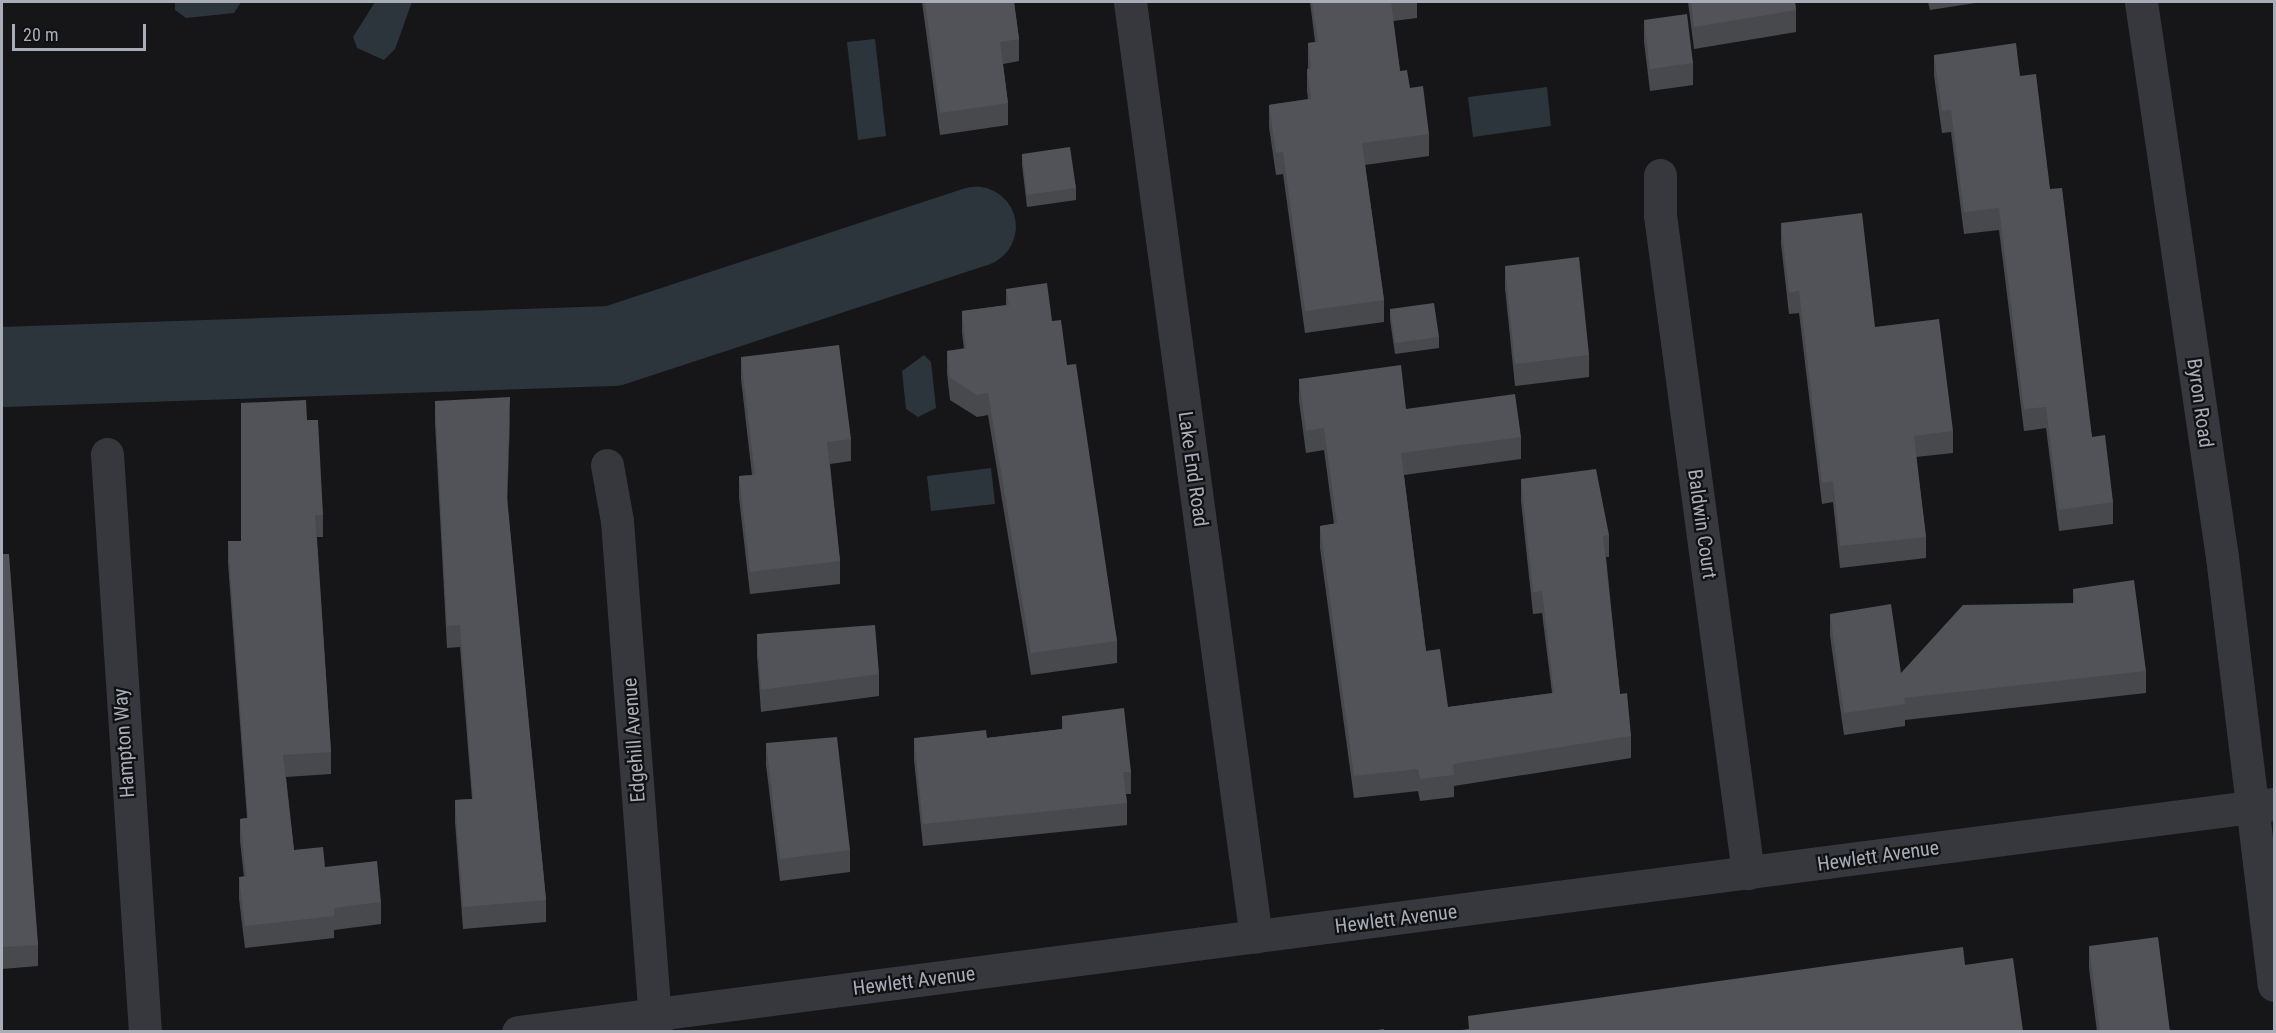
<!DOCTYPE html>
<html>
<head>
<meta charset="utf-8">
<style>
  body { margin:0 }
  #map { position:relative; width:2276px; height:1033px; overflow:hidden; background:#161618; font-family:"Roboto Condensed",sans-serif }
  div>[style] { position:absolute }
  .water>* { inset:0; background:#2c353c }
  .river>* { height:80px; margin:-40px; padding:0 40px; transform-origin:40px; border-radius:40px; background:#2c353c }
  .street>* { height:33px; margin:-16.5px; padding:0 16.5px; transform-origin:16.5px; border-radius:16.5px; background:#37383d }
  .wall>* { inset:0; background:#47494d }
  .shaded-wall>* { inset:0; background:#2f3033 }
  .building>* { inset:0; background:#525359 }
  span { translate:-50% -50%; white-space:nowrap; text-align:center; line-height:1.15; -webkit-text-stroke:4.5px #111113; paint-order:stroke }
  .street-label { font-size:20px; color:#a8adb8 }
  .frame { position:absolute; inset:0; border:3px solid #a8adb8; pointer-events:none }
  .scale { position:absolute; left:12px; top:24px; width:134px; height:27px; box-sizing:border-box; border:3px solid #a8adb8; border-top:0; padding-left:8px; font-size:18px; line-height:21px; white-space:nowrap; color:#a8adb8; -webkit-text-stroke:4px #111113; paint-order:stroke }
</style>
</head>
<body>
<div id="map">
  <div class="water">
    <i style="clip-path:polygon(175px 2px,241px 2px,234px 13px,186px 18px,175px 10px)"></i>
    <i style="clip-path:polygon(375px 2px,412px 2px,395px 49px,384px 60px,357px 48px,353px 37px)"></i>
    <i style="clip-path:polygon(875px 39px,886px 136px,858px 140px,847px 42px)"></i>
    <i style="clip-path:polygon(1547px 87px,1551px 126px,1473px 137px,1468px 97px)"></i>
    <i style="clip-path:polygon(924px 355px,931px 362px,936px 408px,918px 417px,906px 409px,902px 371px)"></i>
    <i style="clip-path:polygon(991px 468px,995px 504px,931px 511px,927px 476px)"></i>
  </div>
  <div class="river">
    <i style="left:2px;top:367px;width:611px;rotate:-1.97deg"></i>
    <i style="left:613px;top:346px;width:382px;rotate:-18.2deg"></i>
  </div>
  <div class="street">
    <i style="left:1130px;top:2px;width:943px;rotate:82.33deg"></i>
    <i style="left:2141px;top:2px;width:561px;rotate:81.7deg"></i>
    <i style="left:2222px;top:557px;width:431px;rotate:83.1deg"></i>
    <i style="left:1660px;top:175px;width:40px;rotate:90deg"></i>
    <i style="left:1660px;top:215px;width:664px;rotate:82.38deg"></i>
    <i style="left:107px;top:454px;width:579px;rotate:86.24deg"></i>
    <i style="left:607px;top:465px;width:57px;rotate:79.9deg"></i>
    <i style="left:617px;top:521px;width:512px;rotate:85.64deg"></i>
    <i style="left:518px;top:1032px;width:1771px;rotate:-7.4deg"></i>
  </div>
  <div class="wall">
    <i style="clip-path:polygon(922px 2px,1014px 2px,1019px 39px,1019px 61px,1003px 64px,1008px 103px,1008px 125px,940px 135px)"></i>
    <i style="clip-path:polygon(1310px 2px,1417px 2px,1417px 18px,1393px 21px,1400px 71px,1410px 88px,1429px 134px,1429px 156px,1365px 165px,1384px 300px,1384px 322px,1305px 333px,1283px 174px,1276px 175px,1269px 127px,1269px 105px,1308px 99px,1307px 91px,1307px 69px,1308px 69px,1308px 43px,1315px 42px)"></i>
    <i style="clip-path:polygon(1688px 2px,1795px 2px,1796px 10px,1796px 32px,1694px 49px)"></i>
    <i style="clip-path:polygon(1928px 2px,1982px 2px,1930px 10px)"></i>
    <i style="clip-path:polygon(1644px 20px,1693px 63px,1693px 85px,1650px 91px,1644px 42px)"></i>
    <i style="clip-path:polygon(1934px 55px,2020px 76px,2050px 189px,2092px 437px,2113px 502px,2113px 524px,2059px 531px,2046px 428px,2024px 431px,1999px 230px,1964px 234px,1951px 132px,1942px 133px,1934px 76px)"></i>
    <i style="clip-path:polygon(1022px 154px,1076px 188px,1076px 200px,1027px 207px,1022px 165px)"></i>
    <i style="clip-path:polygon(1781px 223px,1875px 327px,1953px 431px,1953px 453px,1916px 457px,1926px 537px,1926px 558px,1840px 568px,1833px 502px,1822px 504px,1799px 313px,1789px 314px,1781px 244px)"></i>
    <i style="clip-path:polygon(1505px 266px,1589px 355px,1589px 377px,1515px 386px,1505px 288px)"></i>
    <i style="clip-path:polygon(1006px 289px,1052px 321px,1067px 365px,1117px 641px,1117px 663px,1031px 675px,988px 415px,977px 417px,950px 400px,947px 373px,947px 351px,964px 349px,962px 333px,962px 311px,1006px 305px)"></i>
    <i style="clip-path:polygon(1390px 309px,1439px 337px,1439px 348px,1395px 354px,1390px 320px)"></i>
    <i style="clip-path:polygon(741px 357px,851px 439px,851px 461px,830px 464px,840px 561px,840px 584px,750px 594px,739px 498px,739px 476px,752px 475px,741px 379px)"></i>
    <i style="clip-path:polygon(1299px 379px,1406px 409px,1521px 437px,1521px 459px,1404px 475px,1426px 651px,1448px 707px,1552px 693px,1542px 613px,1533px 614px,1521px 501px,1521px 479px,1609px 535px,1609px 557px,1606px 557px,1620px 694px,1631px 736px,1631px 758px,1454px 786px,1454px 797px,1420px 801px,1418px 791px,1354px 798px,1320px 548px,1320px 526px,1334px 524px,1324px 450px,1306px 453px,1299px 401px)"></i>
    <i style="clip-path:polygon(435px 401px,510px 419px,507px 502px,546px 900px,546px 922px,463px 929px,455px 822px,455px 800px,472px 799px,460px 647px,447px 648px,435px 423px)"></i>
    <i style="clip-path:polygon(307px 420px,323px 515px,323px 537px,317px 537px,331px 752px,331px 774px,286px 777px,294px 850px,325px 867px,381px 902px,381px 924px,334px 930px,334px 938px,245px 948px,239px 899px,239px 877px,244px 877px,240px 841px,240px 819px,247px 818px,228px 563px,228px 541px,241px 541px)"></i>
    <i style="clip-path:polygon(2px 554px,38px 945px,38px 966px,2px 969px)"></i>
    <i style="clip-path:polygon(2073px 589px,2146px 671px,2146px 693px,1905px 720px,1905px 726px,1844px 735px,1830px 636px,1830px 614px,1901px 673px,2073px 603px)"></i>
    <i style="clip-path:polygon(757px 634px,879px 674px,879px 696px,761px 712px,757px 656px)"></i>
    <i style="clip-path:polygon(1062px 716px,1131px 772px,1131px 794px,1126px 794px,1127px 803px,1127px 825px,923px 846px,914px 760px,914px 738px,987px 738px,1062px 729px)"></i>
    <i style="clip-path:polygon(766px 743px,850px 850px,850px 872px,780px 881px,766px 765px)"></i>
    <i style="clip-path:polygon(2089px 946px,2170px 1032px,2097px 1032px,2089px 968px)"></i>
  </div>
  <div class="shaded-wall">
    <i style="clip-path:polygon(510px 397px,510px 419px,507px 519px,507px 497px)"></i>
  </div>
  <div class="building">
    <i style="clip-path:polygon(925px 2px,1014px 2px,1019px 39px,1000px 42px,1008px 103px,940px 113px)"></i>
    <i style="clip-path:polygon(1312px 2px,1391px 2px,1400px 71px,1407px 70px,1410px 88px,1423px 86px,1429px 134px,1362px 143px,1384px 300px,1305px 311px,1283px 152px,1276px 153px,1269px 105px,1311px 99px,1307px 69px,1311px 68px,1308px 43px,1318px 42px)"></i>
    <i style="clip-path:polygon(1691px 2px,1795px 2px,1796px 10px,1694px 27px)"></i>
    <i style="clip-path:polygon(1687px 14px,1693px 63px,1650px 69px,1644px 20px)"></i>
    <i style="clip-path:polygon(2016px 43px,2020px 76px,2036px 74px,2050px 189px,2062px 188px,2092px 437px,2105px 435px,2113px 502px,2059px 510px,2046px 407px,2024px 409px,1999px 208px,1964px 212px,1951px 110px,1942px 111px,1934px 55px)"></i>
    <i style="clip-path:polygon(1070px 147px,1076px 188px,1027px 195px,1022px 154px)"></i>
    <i style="clip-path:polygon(1862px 213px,1875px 327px,1939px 319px,1953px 431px,1914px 436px,1926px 537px,1840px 546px,1833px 481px,1822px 483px,1799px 291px,1789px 293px,1781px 223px)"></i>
    <i style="clip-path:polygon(1579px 257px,1589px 355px,1515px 364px,1505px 266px)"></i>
    <i style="clip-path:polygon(1047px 283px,1052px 321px,1061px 320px,1067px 365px,1076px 364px,1117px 641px,1031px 653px,988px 393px,977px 395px,950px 378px,947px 351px,966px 348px,962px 311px,1009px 305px,1006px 289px)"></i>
    <i style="clip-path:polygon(1434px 303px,1439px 337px,1395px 343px,1390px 309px)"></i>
    <i style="clip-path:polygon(839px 345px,851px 439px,827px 442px,840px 561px,750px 572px,739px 476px,755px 475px,741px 357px)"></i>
    <i style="clip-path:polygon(1401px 365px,1406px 409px,1515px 394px,1521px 437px,1401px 453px,1426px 651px,1440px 649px,1448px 707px,1554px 693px,1542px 591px,1533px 592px,1521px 479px,1596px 469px,1609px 535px,1603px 536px,1620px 694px,1627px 693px,1631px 736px,1453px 764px,1454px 775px,1420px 779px,1418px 769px,1354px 776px,1320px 526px,1337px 523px,1324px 428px,1306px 431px,1299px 379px)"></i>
    <i style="clip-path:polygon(510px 397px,507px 497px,546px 900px,463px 907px,455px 800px,473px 799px,460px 625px,447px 626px,435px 401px)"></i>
    <i style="clip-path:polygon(306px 400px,307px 420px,318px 420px,323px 515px,315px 515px,331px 752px,283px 755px,294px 850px,323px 847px,325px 867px,377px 861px,381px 902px,334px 908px,334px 916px,245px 926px,239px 877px,246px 876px,240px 819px,248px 818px,228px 541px,241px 541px,241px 403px)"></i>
    <i style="clip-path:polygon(2px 554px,9px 554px,38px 945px,2px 947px)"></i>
    <i style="clip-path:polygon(2134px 580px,2146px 671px,1904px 698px,1905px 704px,1844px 713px,1830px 614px,1891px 604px,1901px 673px,1963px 605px,2075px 603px,2073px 589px)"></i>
    <i style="clip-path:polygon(875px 625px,879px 674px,761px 690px,757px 634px)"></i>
    <i style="clip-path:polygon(1124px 708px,1131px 772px,1123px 772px,1127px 803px,923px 824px,914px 738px,986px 730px,987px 738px,1063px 729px,1062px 716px)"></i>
    <i style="clip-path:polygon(837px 737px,850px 850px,780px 859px,766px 743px)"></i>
    <i style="clip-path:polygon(2158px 937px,2170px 1032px,2100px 1032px,2089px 946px)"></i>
    <i style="clip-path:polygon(1963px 947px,1965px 965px,2013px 958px,2023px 1031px,1454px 1032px,1454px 1031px,1469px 1029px,1468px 1016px)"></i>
    <i style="clip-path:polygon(1384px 1029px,1384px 1032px,1364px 1032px)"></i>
  </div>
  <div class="street-label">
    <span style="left:2200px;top:403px;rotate:82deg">Byron Road</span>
    <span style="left:1193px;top:469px;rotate:82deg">Lake End Road</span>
    <span style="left:1702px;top:524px;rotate:82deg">Baldwin Court</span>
    <span style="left:634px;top:740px;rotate:-94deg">Edgehill Avenue</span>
    <span style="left:124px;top:743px;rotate:-94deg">Hampton Way</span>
    <span style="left:1878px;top:856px;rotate:-8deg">Hewlett Avenue</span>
    <span style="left:1396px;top:919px;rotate:-7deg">Hewlett Avenue</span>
    <span style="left:914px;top:981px;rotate:-7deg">Hewlett Avenue</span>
  </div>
  <div class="frame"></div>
  <div class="scale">20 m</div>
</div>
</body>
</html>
